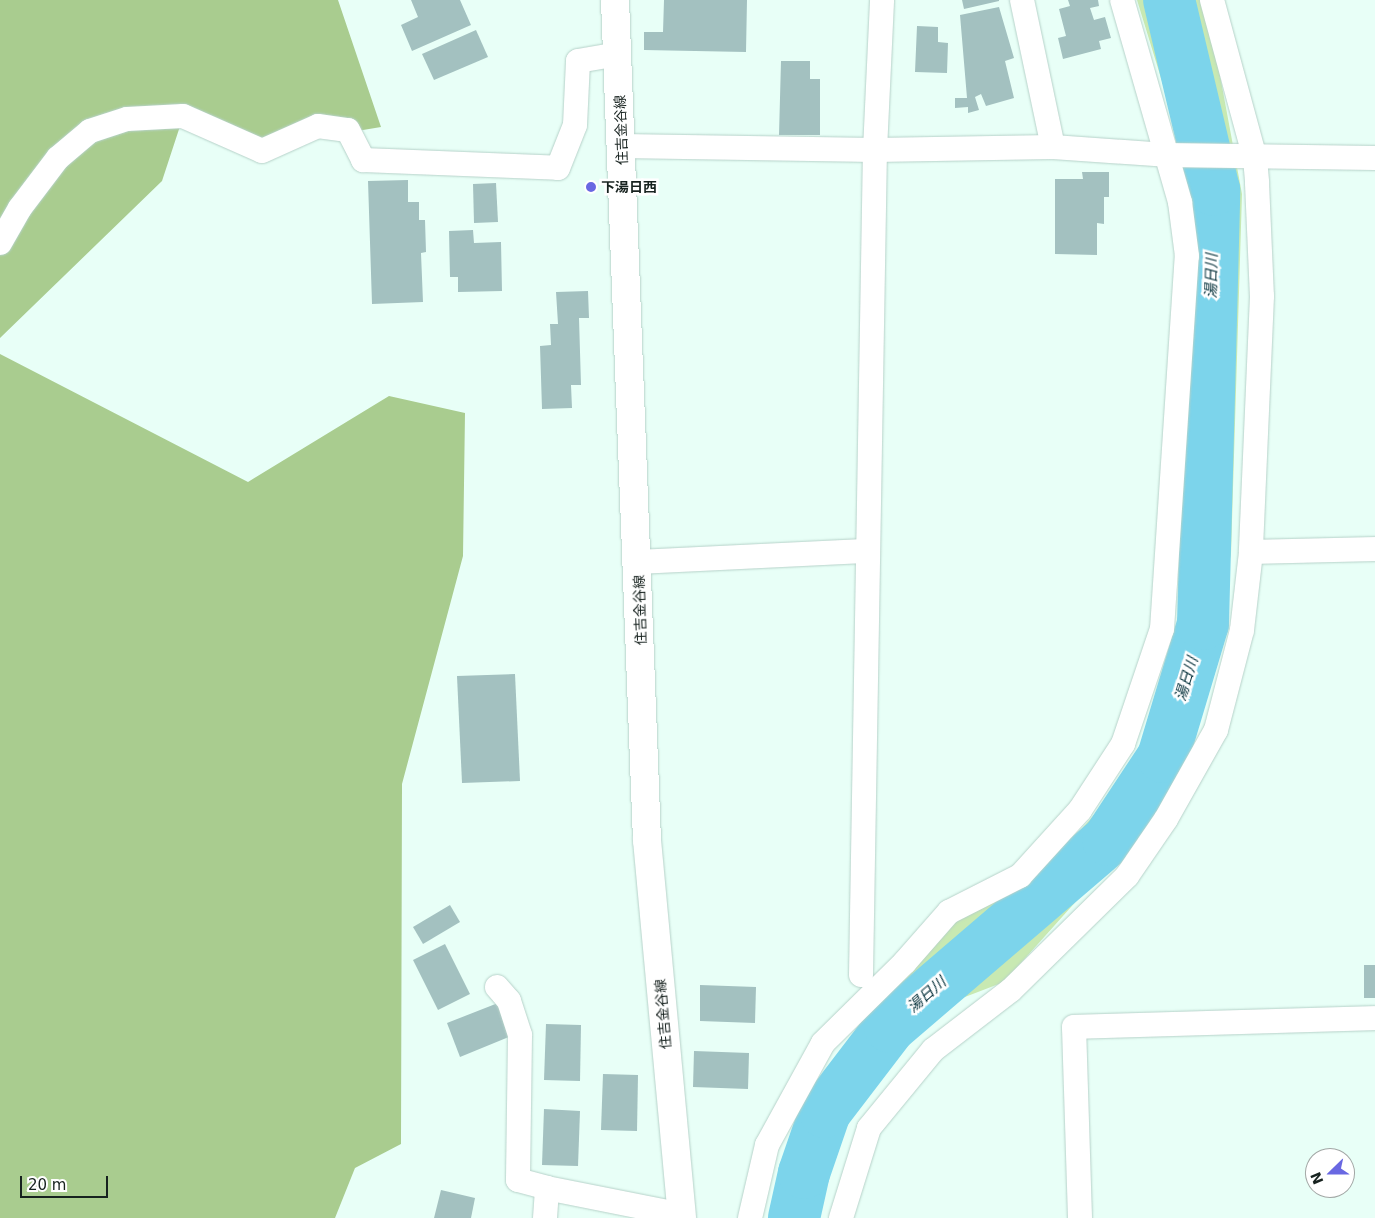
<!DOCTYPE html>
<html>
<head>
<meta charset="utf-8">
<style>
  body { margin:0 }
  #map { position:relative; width:1375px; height:1218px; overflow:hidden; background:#e8fff7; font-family:"DejaVu Sans","Noto Sans JP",sans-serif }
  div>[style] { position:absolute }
  .green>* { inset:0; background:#c8e9b2 }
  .forest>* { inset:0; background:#a9cc8f }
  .river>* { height:52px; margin:-26px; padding:0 26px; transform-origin:26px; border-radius:26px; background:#7cd4eb }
  .building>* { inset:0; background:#a3c1c0 }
  .roads { filter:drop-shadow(0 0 1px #b6d2c9) drop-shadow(0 0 1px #b6d2c9) }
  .minor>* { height:24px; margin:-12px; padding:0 12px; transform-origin:12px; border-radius:12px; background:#fff }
  .secondary>* { height:28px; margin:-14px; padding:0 14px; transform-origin:14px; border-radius:14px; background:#fff }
  .dots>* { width:14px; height:14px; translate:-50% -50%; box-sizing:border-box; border:2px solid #fff; border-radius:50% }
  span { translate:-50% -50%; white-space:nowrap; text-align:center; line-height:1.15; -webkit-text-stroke:5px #fff; paint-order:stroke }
  .street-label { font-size:14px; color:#17221f }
  .poi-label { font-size:14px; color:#17221f; font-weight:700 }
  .left { translate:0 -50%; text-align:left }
  .water-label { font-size:15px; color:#032f39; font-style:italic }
  .north { position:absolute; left:1305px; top:1148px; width:50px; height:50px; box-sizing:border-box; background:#fff; border:1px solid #a2a7a5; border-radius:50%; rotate:248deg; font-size:14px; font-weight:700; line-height:20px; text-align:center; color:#17221f }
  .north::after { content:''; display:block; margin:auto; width:18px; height:22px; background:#6968e2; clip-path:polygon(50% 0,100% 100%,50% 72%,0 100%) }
  .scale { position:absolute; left:20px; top:1176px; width:88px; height:22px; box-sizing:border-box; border:2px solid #17221f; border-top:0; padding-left:6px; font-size:15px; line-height:18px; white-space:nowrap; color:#17221f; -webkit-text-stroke:4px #fff; paint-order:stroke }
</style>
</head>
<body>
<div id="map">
  <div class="green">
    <i style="clip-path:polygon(1137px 0,1206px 0,1242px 194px,1231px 554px,1197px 724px,1122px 850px,1004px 982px,918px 1015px,852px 1110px,815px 1218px,777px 1218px,822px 1090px,871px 1010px,952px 921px,1032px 883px,1136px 769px,1191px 586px,1204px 218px)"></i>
  </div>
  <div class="forest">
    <i style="clip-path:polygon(0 0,338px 0,381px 127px,279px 144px,183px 117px,162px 181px,0 338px)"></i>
    <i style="clip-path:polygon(0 354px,248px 482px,389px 396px,465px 413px,463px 556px,402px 784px,401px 1144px,355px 1168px,335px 1218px,0 1218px)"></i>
  </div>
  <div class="river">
    <i style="left:794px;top:1218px;width:46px;rotate:-77.5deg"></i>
    <i style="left:804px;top:1173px;width:65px;rotate:-71deg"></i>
    <i style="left:825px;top:1112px;width:107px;rotate:-52.6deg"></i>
    <i style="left:890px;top:1027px;width:287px;rotate:-40.6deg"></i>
    <i style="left:1108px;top:840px;width:100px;rotate:-56.5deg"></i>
    <i style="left:1163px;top:757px;width:139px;rotate:-73.3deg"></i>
    <i style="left:1203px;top:624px;width:434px;rotate:-88.5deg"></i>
    <i style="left:1214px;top:190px;width:195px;rotate:-103.3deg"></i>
  </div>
  <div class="building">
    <i style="clip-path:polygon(411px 0,460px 0,471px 25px,412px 51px,401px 25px,418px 17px)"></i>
    <i style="clip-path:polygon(664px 0,747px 0,746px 52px,644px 50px,644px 32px,663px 32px)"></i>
    <i style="clip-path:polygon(962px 0,999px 0,999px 1px,964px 9px)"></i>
    <i style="clip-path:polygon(1068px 0,1098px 0,1099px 6px,1090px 8px,1094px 20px,1105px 17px,1111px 38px,1099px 41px,1101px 49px,1063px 59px,1058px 38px,1066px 36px,1059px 9px,1070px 6px)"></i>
    <i style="clip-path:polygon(999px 7px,1014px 58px,1005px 61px,1014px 98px,986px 106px,981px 94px,975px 97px,979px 110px,968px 113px,968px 107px,955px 108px,955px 98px,967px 98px,960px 15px)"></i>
    <i style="clip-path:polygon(917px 26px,938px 27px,938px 42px,948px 43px,947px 73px,915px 72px)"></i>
    <i style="clip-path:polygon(476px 30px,488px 57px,434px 80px,422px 54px)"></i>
    <i style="clip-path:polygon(781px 61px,810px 61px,810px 79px,820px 79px,820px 135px,779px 135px)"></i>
    <i style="clip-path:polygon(1082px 172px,1109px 172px,1109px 197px,1104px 197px,1104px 224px,1097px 223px,1097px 255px,1055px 254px,1055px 179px,1083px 179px)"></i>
    <i style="clip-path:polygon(408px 180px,408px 202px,419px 202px,419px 220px,425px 220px,426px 252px,421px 253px,423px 302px,372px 304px,368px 181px)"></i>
    <i style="clip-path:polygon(496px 183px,498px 222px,474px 223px,473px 184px)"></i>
    <i style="clip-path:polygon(473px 230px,474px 243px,501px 242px,502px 291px,458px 292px,458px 277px,450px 277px,449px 231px)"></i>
    <i style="clip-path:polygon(588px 291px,589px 318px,579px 318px,581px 385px,571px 385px,572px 408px,542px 409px,540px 346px,551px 345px,550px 324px,558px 324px,556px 292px)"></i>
    <i style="clip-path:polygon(515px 674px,520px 781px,462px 783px,457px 676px)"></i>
    <i style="clip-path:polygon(450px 905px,460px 922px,423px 944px,413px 927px)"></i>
    <i style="clip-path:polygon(445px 944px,470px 994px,438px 1010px,413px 960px)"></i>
    <i style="clip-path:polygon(1364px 965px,1375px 965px,1375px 998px,1364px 998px)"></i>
    <i style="clip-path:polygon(700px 985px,756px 987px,755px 1023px,700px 1021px)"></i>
    <i style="clip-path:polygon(498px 1003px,511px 1036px,460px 1057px,447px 1023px)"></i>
    <i style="clip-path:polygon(546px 1024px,581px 1025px,580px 1081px,544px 1080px)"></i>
    <i style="clip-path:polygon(694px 1051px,749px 1053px,748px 1089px,693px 1087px)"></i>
    <i style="clip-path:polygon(603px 1074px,638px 1075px,637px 1131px,601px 1130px)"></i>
    <i style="clip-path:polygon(544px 1109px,580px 1111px,578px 1166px,542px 1165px)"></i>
    <i style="clip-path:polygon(441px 1190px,475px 1198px,471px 1218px,434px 1218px)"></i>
  </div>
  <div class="roads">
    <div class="minor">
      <i style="left:1022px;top:0;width:150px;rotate:78.1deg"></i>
      <i style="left:1212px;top:0;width:164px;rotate:74.8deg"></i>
      <i style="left:1255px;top:158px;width:25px;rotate:85deg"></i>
      <i style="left:1257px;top:183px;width:113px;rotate:87.5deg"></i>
      <i style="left:1262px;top:296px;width:256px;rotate:92.5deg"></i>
      <i style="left:1251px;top:552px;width:124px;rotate:-1.4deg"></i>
      <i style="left:621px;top:146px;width:254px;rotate:0.9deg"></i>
      <i style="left:875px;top:150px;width:178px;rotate:-1deg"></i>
      <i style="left:1053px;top:147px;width:113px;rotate:4deg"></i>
      <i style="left:1166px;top:155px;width:209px;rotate:0.8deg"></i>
      <i style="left:0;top:243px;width:40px;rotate:-60.3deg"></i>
      <i style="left:20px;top:208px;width:63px;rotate:-52.8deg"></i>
      <i style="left:58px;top:158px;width:42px;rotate:-40.2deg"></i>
      <i style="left:90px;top:131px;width:39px;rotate:-18deg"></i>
      <i style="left:127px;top:119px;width:56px;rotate:-3.1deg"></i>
      <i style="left:183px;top:116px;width:86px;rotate:23.9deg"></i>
      <i style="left:262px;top:151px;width:61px;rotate:-24.1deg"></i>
      <i style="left:318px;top:126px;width:30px;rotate:8deg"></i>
      <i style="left:348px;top:130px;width:34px;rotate:63deg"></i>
      <i style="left:363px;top:160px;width:195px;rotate:2.3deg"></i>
      <i style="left:558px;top:168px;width:46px;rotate:-68.4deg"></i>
      <i style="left:575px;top:125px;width:64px;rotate:-87.3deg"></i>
      <i style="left:578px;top:61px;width:41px;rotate:-9.9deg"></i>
      <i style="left:639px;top:562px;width:229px;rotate:-2.8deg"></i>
      <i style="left:861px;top:975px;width:825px;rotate:-89.03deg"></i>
      <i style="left:875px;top:150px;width:150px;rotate:-87.3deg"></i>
      <i style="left:497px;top:987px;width:18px;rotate:49deg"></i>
      <i style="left:509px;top:1001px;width:36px;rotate:72deg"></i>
      <i style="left:520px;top:1035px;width:145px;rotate:90.8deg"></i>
      <i style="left:518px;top:1180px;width:30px;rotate:15deg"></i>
      <i style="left:545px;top:1218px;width:30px;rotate:-86deg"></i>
      <i style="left:547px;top:1188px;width:138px;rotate:11.3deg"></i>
      <i style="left:750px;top:1218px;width:75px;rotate:-76.9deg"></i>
      <i style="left:767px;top:1145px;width:116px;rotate:-61.2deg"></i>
      <i style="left:823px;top:1043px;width:115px;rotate:-44.6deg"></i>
      <i style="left:905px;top:962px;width:67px;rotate:-48.7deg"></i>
      <i style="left:949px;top:912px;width:80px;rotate:-26.9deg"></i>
      <i style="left:1020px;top:876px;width:89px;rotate:-47.7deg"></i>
      <i style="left:1080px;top:810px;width:79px;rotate:-56.9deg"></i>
      <i style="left:1123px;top:744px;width:121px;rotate:-71.3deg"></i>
      <i style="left:1162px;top:629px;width:374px;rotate:-86.2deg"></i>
      <i style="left:1187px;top:256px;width:54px;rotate:-97.4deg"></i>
      <i style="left:1180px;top:202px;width:210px;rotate:-106deg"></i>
      <i style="left:841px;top:1218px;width:94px;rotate:-72.7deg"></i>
      <i style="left:869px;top:1128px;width:101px;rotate:-50.6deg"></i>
      <i style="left:933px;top:1050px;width:98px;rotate:-37.6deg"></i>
      <i style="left:1011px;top:990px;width:163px;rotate:-44.5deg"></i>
      <i style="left:1127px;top:876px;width:69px;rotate:-55.6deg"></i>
      <i style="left:1166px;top:819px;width:102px;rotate:-60.7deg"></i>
      <i style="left:1216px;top:730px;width:103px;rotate:-75.4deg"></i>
      <i style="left:1242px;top:630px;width:79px;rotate:-83.4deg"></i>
      <i style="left:1080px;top:1218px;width:191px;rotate:-91.8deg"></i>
      <i style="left:1074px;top:1027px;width:301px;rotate:-1.7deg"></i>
    </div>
    <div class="secondary">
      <i style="left:615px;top:0;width:841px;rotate:87.82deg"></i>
      <i style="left:647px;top:840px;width:380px;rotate:84.7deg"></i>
    </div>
  </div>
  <div class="dots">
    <i style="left:591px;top:187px;background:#6968e2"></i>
  </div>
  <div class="street-label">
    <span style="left:621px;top:130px;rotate:-92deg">住吉金谷線</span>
    <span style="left:640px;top:610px;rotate:-92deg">住吉金谷線</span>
    <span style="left:663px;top:1014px;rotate:-95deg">住吉金谷線</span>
  </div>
  <div class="poi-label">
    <span class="left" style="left:601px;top:187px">下湯日西</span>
  </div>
  <div class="water-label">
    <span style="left:1212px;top:276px;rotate:-89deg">湯日川</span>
    <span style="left:1187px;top:679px;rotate:-73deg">湯日川</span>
    <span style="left:927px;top:995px;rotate:-41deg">湯日川</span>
  </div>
  <div class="north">N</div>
  <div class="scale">20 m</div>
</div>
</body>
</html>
